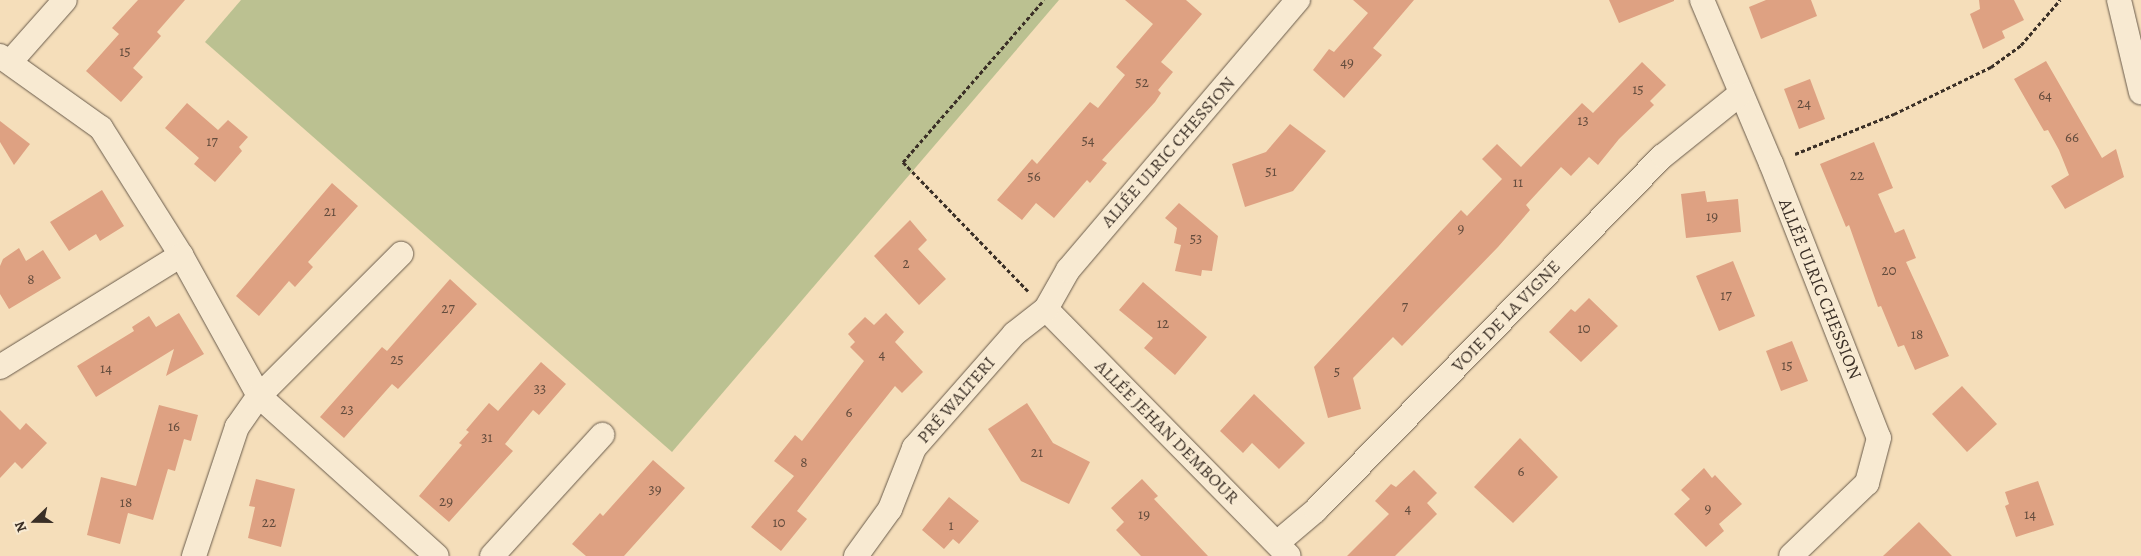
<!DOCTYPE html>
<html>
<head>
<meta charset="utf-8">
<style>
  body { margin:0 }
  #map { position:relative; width:2141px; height:556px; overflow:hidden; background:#f5deba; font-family:Alegreya,serif }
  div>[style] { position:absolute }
  .green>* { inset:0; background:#bbc191 }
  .building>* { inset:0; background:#dea182 }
  .path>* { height:3px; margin-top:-1.5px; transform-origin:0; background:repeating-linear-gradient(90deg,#3a2f26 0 4px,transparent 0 6.5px) }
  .roads { filter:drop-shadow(0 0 1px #695b4b) drop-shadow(0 0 1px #695b4b) }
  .minor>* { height:24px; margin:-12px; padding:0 12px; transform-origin:12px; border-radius:12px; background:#f8ead2 }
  span { translate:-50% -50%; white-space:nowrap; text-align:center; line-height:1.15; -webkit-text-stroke:4px #f8ead2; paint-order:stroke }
  .number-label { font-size:15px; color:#634c3d }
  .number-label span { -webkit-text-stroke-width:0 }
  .street-label { font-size:18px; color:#3a2f26 }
  .north { position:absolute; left:10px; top:496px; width:50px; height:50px; -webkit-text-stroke:4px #f8ead2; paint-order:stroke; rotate:248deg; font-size:14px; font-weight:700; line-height:20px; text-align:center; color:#3a2f26 }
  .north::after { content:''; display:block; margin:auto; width:18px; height:22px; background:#3a2f26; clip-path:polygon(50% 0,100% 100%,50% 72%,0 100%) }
</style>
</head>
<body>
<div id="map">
  <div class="green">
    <i style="clip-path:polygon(241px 0,1059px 0,672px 452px,205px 42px)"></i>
  </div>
  <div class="building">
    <i style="clip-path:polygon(138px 0,185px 0,157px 32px,161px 36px,133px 68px,143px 77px,121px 102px,86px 71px,119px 34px,112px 28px)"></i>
    <i style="clip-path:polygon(1125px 0,1186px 0,1202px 14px,1161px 62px,1173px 72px,1158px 90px,1161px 93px,1155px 102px,1102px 160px,1107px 163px,1090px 183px,1087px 180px,1054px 218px,1036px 203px,1022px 220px,997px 200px,1032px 159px,1037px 164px,1090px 102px,1098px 108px,1125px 75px,1116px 67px,1153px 24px)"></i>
    <i style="clip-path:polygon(1353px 0,1414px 0,1373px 48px,1382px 55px,1344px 98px,1313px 70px,1329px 49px,1334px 52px,1368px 13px)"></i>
    <i style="clip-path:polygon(1609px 0,1674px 0,1674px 1px,1619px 23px)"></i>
    <i style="clip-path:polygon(1766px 0,1811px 0,1817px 16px,1761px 39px,1749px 7px)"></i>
    <i style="clip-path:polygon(1979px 0,2014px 0,2024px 20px,2002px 31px,2005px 38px,1983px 49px,1970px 14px,1980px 9px)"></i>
    <i style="clip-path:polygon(2046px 61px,2102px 158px,2116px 149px,2124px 177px,2065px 209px,2051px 186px,2069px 175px,2059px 150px,2048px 130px,2044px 131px,2014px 79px)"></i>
    <i style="clip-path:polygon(1642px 62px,1666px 85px,1650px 101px,1654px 105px,1619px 139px,1598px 165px,1589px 157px,1571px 176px,1561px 167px,1526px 205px,1530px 210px,1498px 247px,1402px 346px,1393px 337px,1353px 378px,1361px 409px,1328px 418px,1314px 367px,1461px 210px,1467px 216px,1502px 179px,1482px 159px,1497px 144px,1521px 167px,1582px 103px,1593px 113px)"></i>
    <i style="clip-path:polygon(1810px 79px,1825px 119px,1799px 129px,1784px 89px)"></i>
    <i style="clip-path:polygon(187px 103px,218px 130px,228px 120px,248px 137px,239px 147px,242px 151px,215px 182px,194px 164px,199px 158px,165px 128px)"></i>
    <i style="clip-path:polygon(0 121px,30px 144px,14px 165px,0 142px)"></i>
    <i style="clip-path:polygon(1290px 124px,1326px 151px,1293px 191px,1245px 207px,1232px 164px,1266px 152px)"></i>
    <i style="clip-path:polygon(1874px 142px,1893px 188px,1878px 194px,1895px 233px,1904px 229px,1916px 258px,1906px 262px,1949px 356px,1915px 370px,1904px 345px,1898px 347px,1881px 306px,1878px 307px,1849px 225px,1846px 227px,1820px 164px)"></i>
    <i style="clip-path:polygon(332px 183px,358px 206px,308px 262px,313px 267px,295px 287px,289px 281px,259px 316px,236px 296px)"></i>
    <i style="clip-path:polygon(102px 190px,124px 226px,100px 241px,96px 234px,69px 251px,50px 222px)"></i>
    <i style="clip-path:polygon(1705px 191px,1707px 202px,1738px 199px,1741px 232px,1686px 238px,1681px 194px)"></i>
    <i style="clip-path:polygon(1179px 203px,1218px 236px,1212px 271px,1202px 270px,1201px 276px,1175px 271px,1181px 245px,1174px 243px,1177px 228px,1165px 218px)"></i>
    <i style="clip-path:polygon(910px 220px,927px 240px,918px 249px,946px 279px,919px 305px,874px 256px)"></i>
    <i style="clip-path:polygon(19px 248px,26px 261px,43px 250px,61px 278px,9px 309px,0 294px,0 266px,3px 259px)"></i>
    <i style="clip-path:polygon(1733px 261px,1755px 316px,1719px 331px,1696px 276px)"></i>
    <i style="clip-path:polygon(450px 279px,477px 304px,398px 389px,392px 384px,344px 438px,320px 417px,382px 347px,387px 351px)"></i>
    <i style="clip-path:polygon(1143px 282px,1207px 337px,1175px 375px,1144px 348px,1153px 338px,1119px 310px)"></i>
    <i style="clip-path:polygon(1589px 298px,1618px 326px,1581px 362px,1549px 332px,1571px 309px,1575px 312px)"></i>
    <i style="clip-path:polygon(179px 313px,204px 354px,166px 376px,174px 349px,96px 397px,77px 366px,134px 331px,132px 327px,149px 316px,156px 327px)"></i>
    <i style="clip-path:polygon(886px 313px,904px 332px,895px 342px,923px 372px,902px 393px,895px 386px,852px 440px,797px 511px,807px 519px,781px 551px,751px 527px,794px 476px,774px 461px,795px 435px,802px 441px,864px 361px,850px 347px,855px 342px,848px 334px,865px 317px,874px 325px)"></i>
    <i style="clip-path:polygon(1792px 341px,1808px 381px,1781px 391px,1766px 351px)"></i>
    <i style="clip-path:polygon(541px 362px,566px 384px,539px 415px,533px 410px,505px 444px,513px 451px,449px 522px,419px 496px,462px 445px,459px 443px,469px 432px,466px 430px,489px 403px,498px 411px)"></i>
    <i style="clip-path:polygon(1962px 386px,1997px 424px,1967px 452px,1932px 414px)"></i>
    <i style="clip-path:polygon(1254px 394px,1305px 443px,1279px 469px,1252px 443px,1243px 453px,1220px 431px)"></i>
    <i style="clip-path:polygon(1027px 403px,1053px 443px,1090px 462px,1069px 504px,1021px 481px,988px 429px)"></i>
    <i style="clip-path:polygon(159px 405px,198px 415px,191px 441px,184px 439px,175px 471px,168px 469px,153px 520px,128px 513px,120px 544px,87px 535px,101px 477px,136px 486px)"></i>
    <i style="clip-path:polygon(0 410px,20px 430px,26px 423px,47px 443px,22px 469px,15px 462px,0 478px)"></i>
    <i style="clip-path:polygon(1520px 438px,1558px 477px,1513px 523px,1474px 487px)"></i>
    <i style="clip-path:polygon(653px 460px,685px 488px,624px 556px,586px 556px,572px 544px,600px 513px,603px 516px)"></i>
    <i style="clip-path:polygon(1704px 468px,1712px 478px,1715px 475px,1742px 504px,1719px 524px,1724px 531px,1706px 547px,1674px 514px,1690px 499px,1681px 490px)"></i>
    <i style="clip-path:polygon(1414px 470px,1437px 493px,1427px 503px,1437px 514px,1395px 556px,1347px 556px,1389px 514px,1375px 501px,1391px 484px,1396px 487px)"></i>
    <i style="clip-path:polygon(256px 479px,295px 489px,281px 547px,248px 538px,255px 507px,249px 506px)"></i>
    <i style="clip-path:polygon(1142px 479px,1158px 496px,1154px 499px,1208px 556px,1141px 556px,1116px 530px,1124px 522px,1111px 508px)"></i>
    <i style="clip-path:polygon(2038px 481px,2054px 525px,2016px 537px,2005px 506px,2009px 504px,2005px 492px)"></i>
    <i style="clip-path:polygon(949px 497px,979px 521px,959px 544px,953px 539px,944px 549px,922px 530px)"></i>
    <i style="clip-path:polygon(1919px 522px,1952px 556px,1883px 556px)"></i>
  </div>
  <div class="path">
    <i style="left:1795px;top:154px;width:107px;rotate:-22deg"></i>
    <i style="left:1894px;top:114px;width:108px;rotate:-25.9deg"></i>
    <i style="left:1991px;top:67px;width:37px;rotate:-36deg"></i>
    <i style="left:2021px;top:45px;width:60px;rotate:-49.1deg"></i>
    <i style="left:1028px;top:291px;width:180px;rotate:-134.1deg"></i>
    <i style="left:903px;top:162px;width:215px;rotate:-49deg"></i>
  </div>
  <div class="roads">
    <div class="minor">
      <i style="left:1702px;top:0;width:177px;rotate:67.1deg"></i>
      <i style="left:1771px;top:163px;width:295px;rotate:68.6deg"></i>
      <i style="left:1879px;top:438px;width:47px;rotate:104.9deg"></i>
      <i style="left:1867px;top:483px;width:105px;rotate:136.2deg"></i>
      <i style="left:2119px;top:0;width:95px;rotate:76.6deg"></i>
      <i style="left:0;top:56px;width:124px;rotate:35.5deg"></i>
      <i style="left:101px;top:128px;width:150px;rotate:57.8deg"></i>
      <i style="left:181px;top:255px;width:161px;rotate:61deg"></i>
      <i style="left:259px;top:396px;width:239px;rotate:42deg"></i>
      <i style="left:11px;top:61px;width:81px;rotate:-48.5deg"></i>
      <i style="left:1046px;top:309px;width:346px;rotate:45.5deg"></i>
      <i style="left:0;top:367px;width:213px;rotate:-31.7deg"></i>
      <i style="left:1277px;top:543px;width:51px;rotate:-40.2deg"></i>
      <i style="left:1316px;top:510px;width:496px;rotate:-45.6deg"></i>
      <i style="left:1663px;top:156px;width:99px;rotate:-38.8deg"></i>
      <i style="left:194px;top:556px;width:136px;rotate:-71.6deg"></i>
      <i style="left:237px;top:427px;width:38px;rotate:-55deg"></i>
      <i style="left:259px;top:396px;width:201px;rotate:-45deg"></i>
      <i style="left:492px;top:556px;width:164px;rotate:-47.7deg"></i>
      <i style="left:856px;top:556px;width:58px;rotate:-54.1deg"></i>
      <i style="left:890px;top:509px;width:66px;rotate:-68.5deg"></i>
      <i style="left:914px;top:448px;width:152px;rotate:-48.7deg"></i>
      <i style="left:1014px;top:334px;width:41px;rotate:-38deg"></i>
      <i style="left:1046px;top:309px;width:45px;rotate:-60.6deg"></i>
      <i style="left:1068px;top:270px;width:355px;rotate:-49.6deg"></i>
    </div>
  </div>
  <div class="number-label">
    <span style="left:125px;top:52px">15</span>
    <span style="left:1347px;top:63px">49</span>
    <span style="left:1142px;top:83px">52</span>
    <span style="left:1638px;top:90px">15</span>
    <span style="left:2045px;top:96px">64</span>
    <span style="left:1804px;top:104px">24</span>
    <span style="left:1583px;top:121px">13</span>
    <span style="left:2072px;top:138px">66</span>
    <span style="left:1088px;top:141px">54</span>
    <span style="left:212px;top:142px">17</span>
    <span style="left:1271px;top:172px">51</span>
    <span style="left:1857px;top:176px">22</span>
    <span style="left:1034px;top:177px">56</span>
    <span style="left:1518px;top:183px">11</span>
    <span style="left:330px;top:212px">21</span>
    <span style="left:1712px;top:217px">19</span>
    <span style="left:1461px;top:229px">9</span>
    <span style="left:1196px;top:239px">53</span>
    <span style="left:906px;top:264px">2</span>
    <span style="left:1889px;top:271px">20</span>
    <span style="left:31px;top:280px">8</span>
    <span style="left:1726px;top:296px">17</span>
    <span style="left:1405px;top:307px">7</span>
    <span style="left:448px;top:309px">27</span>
    <span style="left:1163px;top:324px">12</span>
    <span style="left:1584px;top:329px">10</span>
    <span style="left:1917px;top:335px">18</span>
    <span style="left:882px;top:355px">4</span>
    <span style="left:397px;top:360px">25</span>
    <span style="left:1787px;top:366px">15</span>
    <span style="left:106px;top:369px">14</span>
    <span style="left:1337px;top:372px">5</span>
    <span style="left:540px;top:389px">33</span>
    <span style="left:347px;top:410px">23</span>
    <span style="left:849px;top:413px">6</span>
    <span style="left:174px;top:427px">16</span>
    <span style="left:487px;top:438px">31</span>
    <span style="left:1037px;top:453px">21</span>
    <span style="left:804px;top:463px">8</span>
    <span style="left:1521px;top:472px">6</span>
    <span style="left:655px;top:490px">39</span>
    <span style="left:446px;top:502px">29</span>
    <span style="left:126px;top:503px">18</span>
    <span style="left:1408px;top:509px">4</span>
    <span style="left:1708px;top:509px">9</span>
    <span style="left:1144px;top:515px">19</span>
    <span style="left:2030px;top:515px">14</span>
    <span style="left:269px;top:523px">22</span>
    <span style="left:779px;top:523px">10</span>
    <span style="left:951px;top:526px">1</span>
  </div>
  <div class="street-label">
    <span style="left:1168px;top:152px;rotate:-49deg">ALLÉE ULRIC CHESSION</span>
    <span style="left:1820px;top:289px;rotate:68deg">ALLÉE ULRIC CHESSION</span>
    <span style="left:1506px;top:316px;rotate:-46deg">VOIE DE LA VIGNE</span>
    <span style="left:956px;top:400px;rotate:-49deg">PRÉ WALTERI</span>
    <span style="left:1167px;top:432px;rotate:45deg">ALLÉE JEHAN DEMBOUR</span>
  </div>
  <div class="north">N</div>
</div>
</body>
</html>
